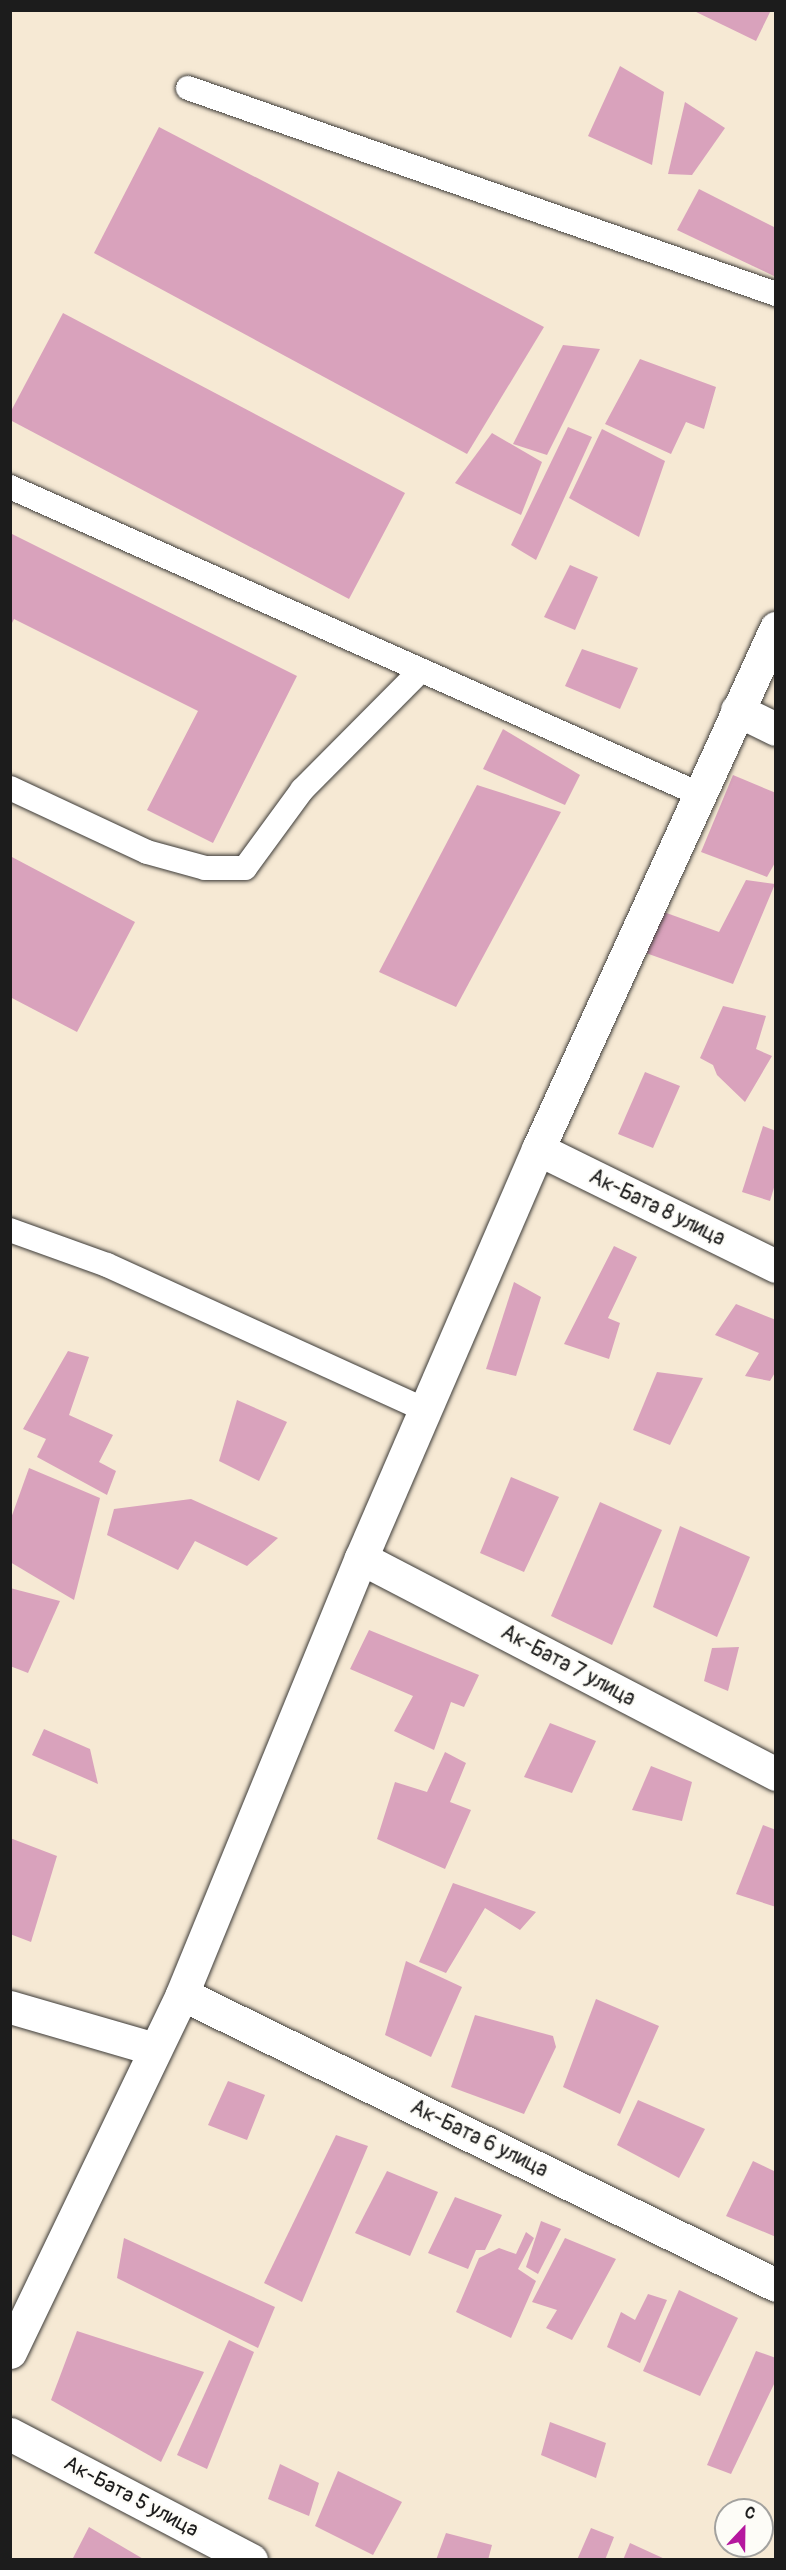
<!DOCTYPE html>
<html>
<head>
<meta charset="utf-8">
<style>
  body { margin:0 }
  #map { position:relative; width:786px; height:2570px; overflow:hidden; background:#f6e9d4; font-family:Pangolin,sans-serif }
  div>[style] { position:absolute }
  .building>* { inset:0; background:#d9a2bc }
  .roads { filter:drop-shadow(0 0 2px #3d3b38) drop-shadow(0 0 2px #3d3b38) }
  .service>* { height:24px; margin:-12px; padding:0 12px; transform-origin:12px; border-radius:12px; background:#fff }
  .minor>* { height:33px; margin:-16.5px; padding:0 16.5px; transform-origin:16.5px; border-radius:16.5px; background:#fff }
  span { translate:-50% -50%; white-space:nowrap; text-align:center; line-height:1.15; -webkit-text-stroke:4.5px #fdfcf7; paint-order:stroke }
  .street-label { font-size:21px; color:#1c1c1c }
  .frame { position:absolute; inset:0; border:12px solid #1c1c1c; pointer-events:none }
  .north { position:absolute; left:714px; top:2498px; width:60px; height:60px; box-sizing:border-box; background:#fdfcf7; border:2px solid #a3a29f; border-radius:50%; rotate:22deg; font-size:16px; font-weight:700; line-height:24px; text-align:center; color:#1c1c1c }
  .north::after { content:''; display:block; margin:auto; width:21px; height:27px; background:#b5179e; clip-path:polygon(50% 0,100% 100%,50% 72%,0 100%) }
</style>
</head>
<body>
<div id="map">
  <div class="building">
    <i style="clip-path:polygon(692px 10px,771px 10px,756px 41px)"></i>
    <i style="clip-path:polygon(620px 66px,664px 92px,652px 165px,588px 136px)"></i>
    <i style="clip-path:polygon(685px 102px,725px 128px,692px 175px,668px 174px)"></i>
    <i style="clip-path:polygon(159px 127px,544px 327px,467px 454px,94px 253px)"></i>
    <i style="clip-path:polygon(699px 189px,776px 228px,776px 277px,677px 230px)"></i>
    <i style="clip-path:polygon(63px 313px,405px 493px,349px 599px,10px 420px,10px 413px)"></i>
    <i style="clip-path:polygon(563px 345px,600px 349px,547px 455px,513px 444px)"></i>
    <i style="clip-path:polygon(640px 359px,716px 387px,704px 429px,686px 422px,671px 454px,605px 424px)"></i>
    <i style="clip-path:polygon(568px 427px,592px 437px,536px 560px,511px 545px)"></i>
    <i style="clip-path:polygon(602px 429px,665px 461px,639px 537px,569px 498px)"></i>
    <i style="clip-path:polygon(492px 433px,542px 462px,521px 515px,455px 483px)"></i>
    <i style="clip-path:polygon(10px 533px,297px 676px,213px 843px,147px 810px,198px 711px,14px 619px,10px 627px)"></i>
    <i style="clip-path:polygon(570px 565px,598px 577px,575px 630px,544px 617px)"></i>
    <i style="clip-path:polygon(582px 649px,638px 668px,620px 709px,565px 686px)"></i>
    <i style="clip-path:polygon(503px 729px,580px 775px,565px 805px,483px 769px)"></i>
    <i style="clip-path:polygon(733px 775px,776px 793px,776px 861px,767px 877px,701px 852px)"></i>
    <i style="clip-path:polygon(477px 785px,561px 812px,456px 1007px,379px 972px)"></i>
    <i style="clip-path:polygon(10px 856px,135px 922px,77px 1032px,10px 997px)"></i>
    <i style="clip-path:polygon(746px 880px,775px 884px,733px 984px,643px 952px,661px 911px,719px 932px)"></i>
    <i style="clip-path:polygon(723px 1006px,766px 1016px,756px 1049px,772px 1056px,745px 1102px,717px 1075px,713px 1065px,700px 1058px)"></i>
    <i style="clip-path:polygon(645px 1072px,680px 1086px,653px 1148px,618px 1134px)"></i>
    <i style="clip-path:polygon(763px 1126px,776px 1131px,776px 1181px,770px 1201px,742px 1192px)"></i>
    <i style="clip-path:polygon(614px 1246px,637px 1257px,608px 1318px,620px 1323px,609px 1359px,564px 1344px)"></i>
    <i style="clip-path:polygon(514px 1282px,541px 1297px,516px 1376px,486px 1369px)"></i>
    <i style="clip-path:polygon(736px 1304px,776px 1320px,776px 1371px,770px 1381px,745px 1376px,759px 1353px,715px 1335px)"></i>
    <i style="clip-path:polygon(68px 1351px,89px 1357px,69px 1415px,113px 1435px,99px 1462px,116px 1471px,107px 1495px,37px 1457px,46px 1439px,23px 1429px)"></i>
    <i style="clip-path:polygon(657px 1372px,703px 1378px,670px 1445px,633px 1430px)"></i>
    <i style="clip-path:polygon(237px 1400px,287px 1422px,259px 1481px,219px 1461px)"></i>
    <i style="clip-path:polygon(29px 1468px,100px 1498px,74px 1600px,10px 1562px,10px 1521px)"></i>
    <i style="clip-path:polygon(511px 1477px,559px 1497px,524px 1572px,480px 1553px)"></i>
    <i style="clip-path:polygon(191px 1499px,278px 1538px,247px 1566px,195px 1541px,178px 1570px,107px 1535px,114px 1509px)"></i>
    <i style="clip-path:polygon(600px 1502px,662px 1530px,612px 1645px,551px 1616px)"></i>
    <i style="clip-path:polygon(680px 1526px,750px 1557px,717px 1637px,653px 1607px)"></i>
    <i style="clip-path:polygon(10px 1588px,60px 1601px,28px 1673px,10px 1666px)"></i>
    <i style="clip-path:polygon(369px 1630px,479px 1675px,464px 1707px,451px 1702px,434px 1750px,394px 1731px,413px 1696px,350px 1669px)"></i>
    <i style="clip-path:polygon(739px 1647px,728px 1691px,704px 1681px,712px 1648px)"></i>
    <i style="clip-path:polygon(550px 1723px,596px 1741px,572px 1793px,524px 1777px)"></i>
    <i style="clip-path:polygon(44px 1729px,90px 1749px,98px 1784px,32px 1755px)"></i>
    <i style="clip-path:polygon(445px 1752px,466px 1763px,450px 1802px,471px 1810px,445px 1869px,377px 1839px,395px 1782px,427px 1792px)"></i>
    <i style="clip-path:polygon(651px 1766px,692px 1782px,682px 1821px,632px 1810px)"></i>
    <i style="clip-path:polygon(763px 1825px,776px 1830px,776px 1907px,736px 1894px)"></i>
    <i style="clip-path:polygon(10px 1838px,57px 1856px,31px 1942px,10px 1934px)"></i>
    <i style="clip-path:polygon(453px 1883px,536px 1912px,520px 1930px,485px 1908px,446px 1973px,419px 1962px)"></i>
    <i style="clip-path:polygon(406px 1961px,462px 1987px,431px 2057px,385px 2035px)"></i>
    <i style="clip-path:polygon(596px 1999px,659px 2026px,620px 2114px,563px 2087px)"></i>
    <i style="clip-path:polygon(475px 2015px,553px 2036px,556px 2047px,524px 2114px,451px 2087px)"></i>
    <i style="clip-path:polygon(228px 2081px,265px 2095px,247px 2140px,208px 2125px)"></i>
    <i style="clip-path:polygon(638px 2100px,705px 2129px,679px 2178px,617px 2145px)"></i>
    <i style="clip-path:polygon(336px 2135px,368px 2146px,302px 2302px,264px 2283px)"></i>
    <i style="clip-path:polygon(753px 2161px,776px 2172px,776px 2237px,726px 2216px)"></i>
    <i style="clip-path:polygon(387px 2171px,438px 2192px,410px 2256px,355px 2233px)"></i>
    <i style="clip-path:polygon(455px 2197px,502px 2215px,485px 2250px,476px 2250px,468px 2269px,428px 2253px)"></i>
    <i style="clip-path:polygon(541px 2221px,561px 2229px,538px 2274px,526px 2267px)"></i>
    <i style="clip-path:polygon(526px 2232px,534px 2238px,518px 2269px,536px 2281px,511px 2338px,456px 2312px,479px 2258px,499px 2248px,516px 2254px)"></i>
    <i style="clip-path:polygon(124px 2238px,275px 2307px,258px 2348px,117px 2278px)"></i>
    <i style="clip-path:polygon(565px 2238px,616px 2259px,572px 2340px,546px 2328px,557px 2310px,532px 2302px)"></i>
    <i style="clip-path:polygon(679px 2290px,738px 2318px,700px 2396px,643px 2371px)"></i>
    <i style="clip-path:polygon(648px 2294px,667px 2300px,640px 2363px,607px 2347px,621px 2312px,635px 2320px)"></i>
    <i style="clip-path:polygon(77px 2331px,204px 2372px,161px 2462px,51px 2400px)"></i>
    <i style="clip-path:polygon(229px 2340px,254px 2352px,207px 2469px,177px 2455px)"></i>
    <i style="clip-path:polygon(756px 2351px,776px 2358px,776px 2380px,731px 2474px,707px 2465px)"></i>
    <i style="clip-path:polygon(550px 2422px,606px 2443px,596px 2478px,541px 2455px)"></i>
    <i style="clip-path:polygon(280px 2464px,319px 2483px,309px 2516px,268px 2499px)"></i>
    <i style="clip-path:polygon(338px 2471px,402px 2502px,373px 2555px,315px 2526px)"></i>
    <i style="clip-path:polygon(89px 2527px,145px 2560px,72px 2560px)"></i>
    <i style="clip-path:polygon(591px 2528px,614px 2537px,605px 2560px,577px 2560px)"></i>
    <i style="clip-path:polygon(446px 2533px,492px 2545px,488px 2560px,436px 2560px)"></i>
    <i style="clip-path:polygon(630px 2543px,667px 2560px,623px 2560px)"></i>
  </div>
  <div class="roads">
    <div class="service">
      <i style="left:188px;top:88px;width:623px;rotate:19.31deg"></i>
      <i style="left:10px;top:487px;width:754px;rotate:24.02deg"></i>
      <i style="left:10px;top:788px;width:151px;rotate:25deg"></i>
      <i style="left:147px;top:852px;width:60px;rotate:15.4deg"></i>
      <i style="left:205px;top:868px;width:40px"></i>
      <i style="left:245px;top:868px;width:97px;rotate:-53.8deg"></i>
      <i style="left:302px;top:790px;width:166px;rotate:-45.2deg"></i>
      <i style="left:10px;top:1230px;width:103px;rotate:19.8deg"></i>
      <i style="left:107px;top:1265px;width:349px;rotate:24.5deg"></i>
    </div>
    <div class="minor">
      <i style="left:737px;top:710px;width:43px;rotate:26deg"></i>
      <i style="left:538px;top:1149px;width:265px;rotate:26.2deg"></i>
      <i style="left:361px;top:1558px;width:468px;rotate:27.5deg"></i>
      <i style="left:182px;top:1994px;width:661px;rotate:26.1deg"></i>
      <i style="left:10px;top:2007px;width:151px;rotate:16.2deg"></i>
      <i style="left:10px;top:2352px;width:397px;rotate:-64.3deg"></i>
      <i style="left:182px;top:1994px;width:471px;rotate:-67.7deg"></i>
      <i style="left:361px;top:1558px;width:446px;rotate:-66.6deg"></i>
      <i style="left:538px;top:1149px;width:573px;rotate:-65.45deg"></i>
      <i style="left:10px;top:2434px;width:272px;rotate:27.6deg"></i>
    </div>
  </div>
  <div class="street-label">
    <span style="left:657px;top:1208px;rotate:26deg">Ак-Бата 8 улица</span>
    <span style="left:568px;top:1666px;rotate:28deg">Ак-Бата 7 улица</span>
    <span style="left:479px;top:2139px;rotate:26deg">Ак-Бата 6 улица</span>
    <span style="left:131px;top:2497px;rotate:28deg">Ак-Бата 5 улица</span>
  </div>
  <div class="frame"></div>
  <div class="north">С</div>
</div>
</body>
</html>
